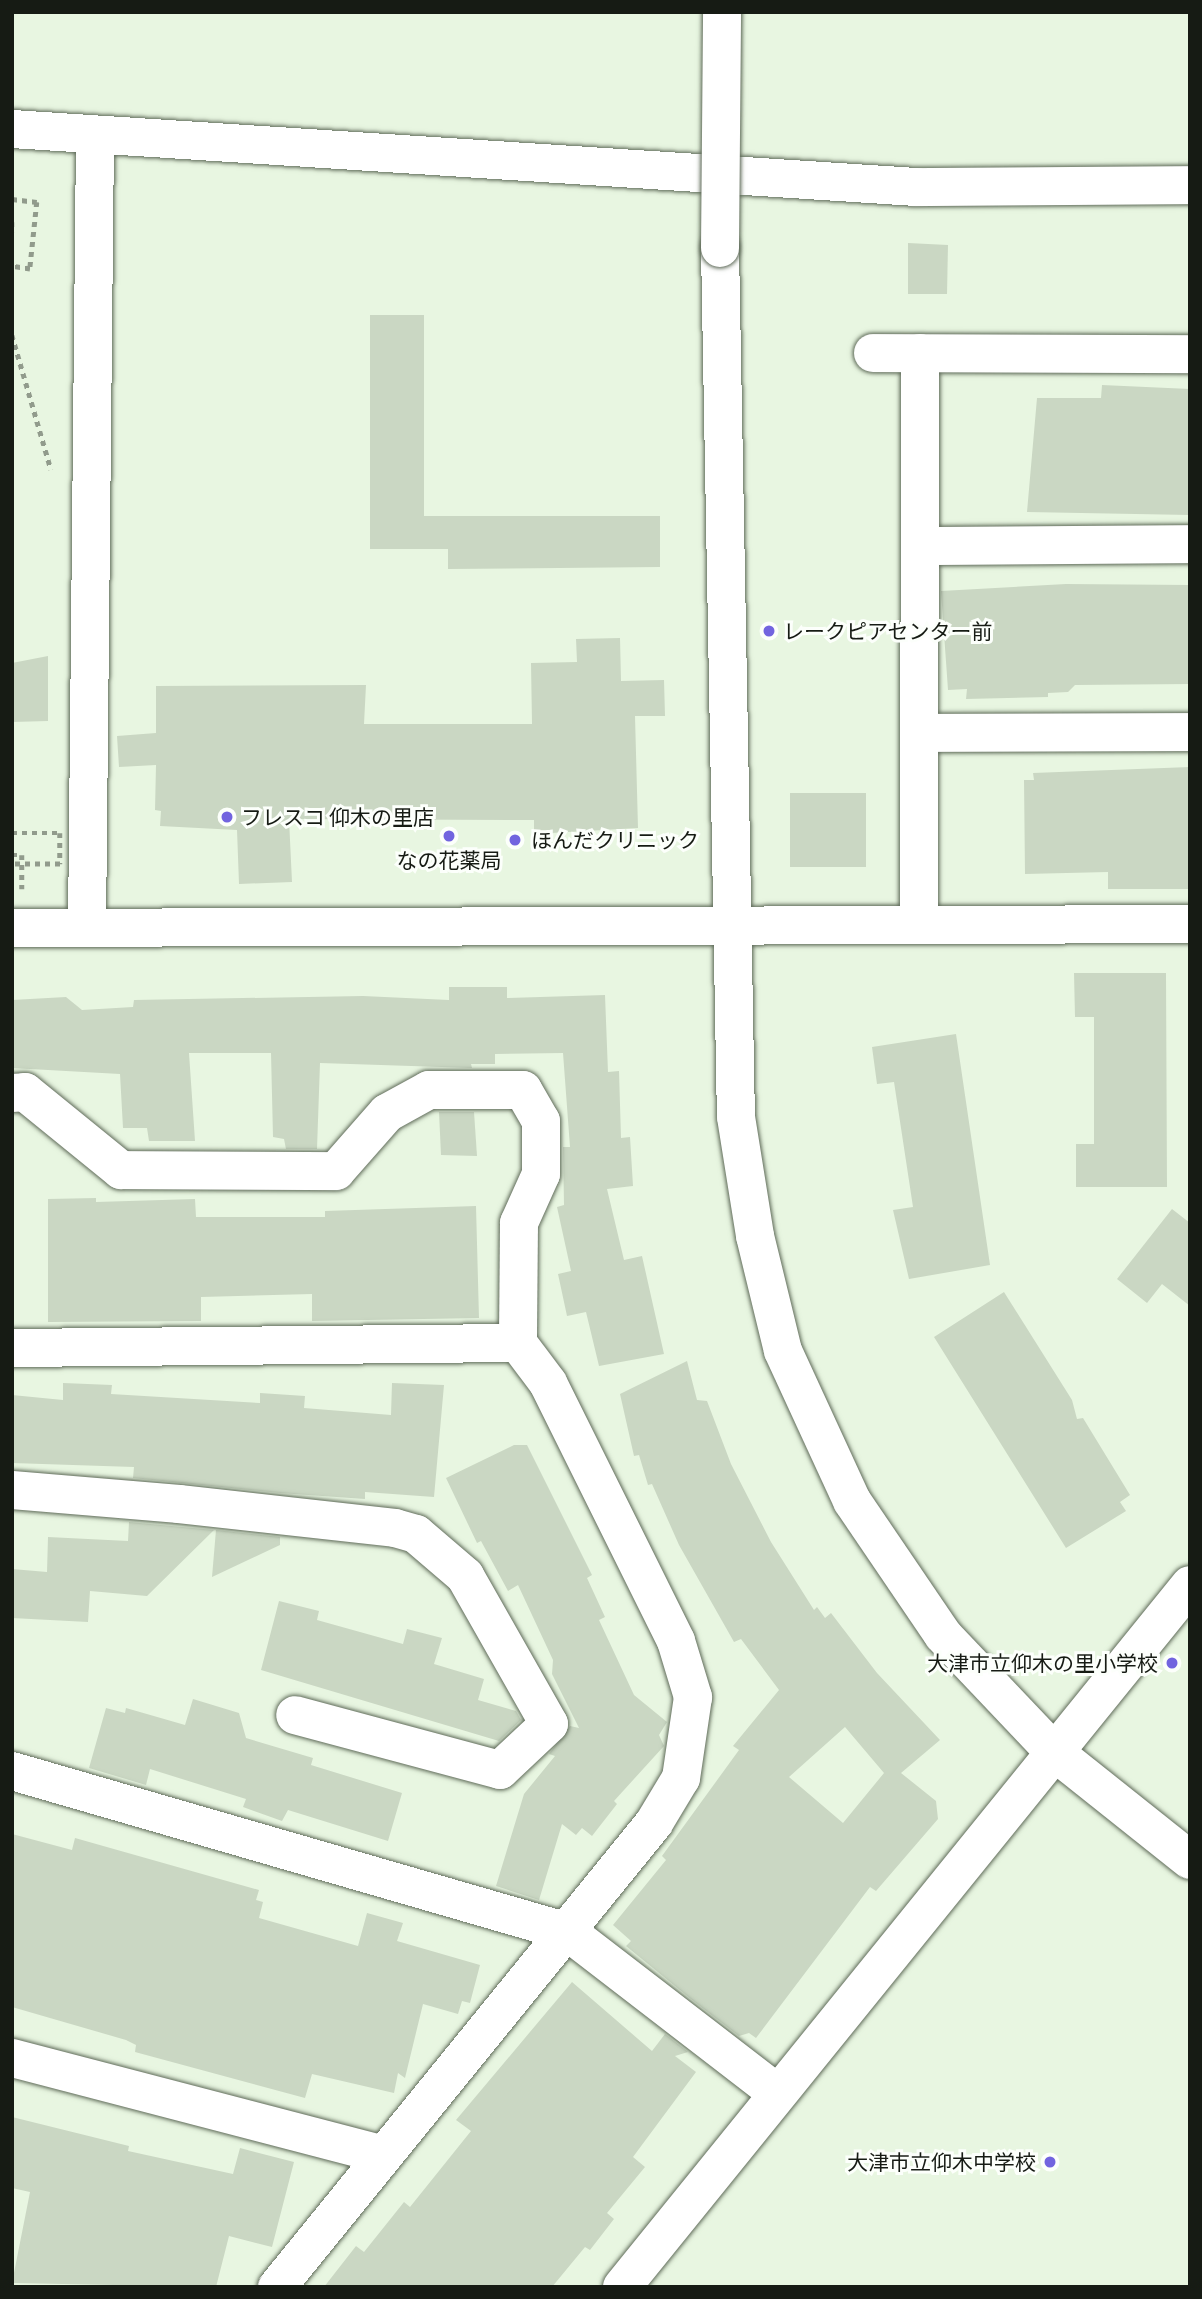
<!DOCTYPE html>
<html>
<head>
<meta charset="utf-8">
<style>
  body { margin:0 }
  #map { position:relative; width:1202px; height:2299px; overflow:hidden; background:#e8f6e1; font-family:Commissioner,"Noto Sans JP",sans-serif }
  div>[style] { position:absolute }
  .building>* { inset:0; background:#cad7c3 }
  .path>* { height:4.5px; margin-top:-2.25px; transform-origin:0; background:repeating-linear-gradient(90deg,#919b8c 0 5px,transparent 0 10px) }
  .roads { filter:drop-shadow(0 0 2px #5f6b59) drop-shadow(0 0 2px #5f6b59) }
  .minor>* { height:38px; margin:-19px; padding:0 19px; transform-origin:19px; border-radius:19px; background:#fff }
  .path-bridge>* { height:4.5px; margin-top:-2.25px; transform-origin:0; background:repeating-linear-gradient(90deg,#919b8c 0 5px,transparent 0 10px) }
  .bridges { filter:drop-shadow(0 0 2px #5f6b59) drop-shadow(0 0 2px #5f6b59) }
  .minor-bridge>* { height:38px; margin:-19px; padding:0 19px; transform-origin:19px; border-radius:19px; background:#fff }
  .dots>* { width:19px; height:19px; translate:-50% -50%; box-sizing:border-box; border:4px solid #fcfffb; border-radius:50% }
  span { translate:-50% -50%; white-space:nowrap; text-align:center; line-height:1.15; -webkit-text-stroke:6px #fcfffb; paint-order:stroke }
  .poi-label { font-size:21px; color:#161b14 }
  .left { translate:0 -50%; text-align:left }
  .right { translate:-100% -50%; text-align:right }
  .frame { position:absolute; inset:0; border:14px solid #161b14; pointer-events:none }
</style>
</head>
<body>
<div id="map">
  <div class="building">
    <i style="clip-path:polygon(908px 243px,948px 245px,947px 294px,908px 294px)"></i>
    <i style="clip-path:polygon(370px 315px,424px 315px,424px 516px,660px 516px,660px 567px,448px 569px,448px 549px,370px 549px)"></i>
    <i style="clip-path:polygon(1102px 385px,1190px 389px,1190px 515px,1027px 512px,1037px 398px,1101px 398px)"></i>
    <i style="clip-path:polygon(1066px 584px,1190px 585px,1190px 684px,1075px 685px,1068px 692px,1048px 693px,1048px 697px,966px 699px,967px 689px,948px 690px,941px 591px)"></i>
    <i style="clip-path:polygon(620px 638px,621px 681px,664px 680px,665px 716px,635px 716px,638px 828px,534px 834px,534px 820px,289px 819px,292px 882px,239px 884px,237px 830px,160px 826px,161px 811px,155px 810px,156px 765px,119px 767px,117px 736px,156px 733px,156px 686px,366px 685px,364px 724px,532px 724px,531px 663px,577px 662px,576px 639px)"></i>
    <i style="clip-path:polygon(48px 656px,48px 721px,12px 722px,12px 663px)"></i>
    <i style="clip-path:polygon(1190px 767px,1190px 889px,1108px 889px,1108px 872px,1025px 874px,1024px 780px,1034px 780px,1033px 773px)"></i>
    <i style="clip-path:polygon(790px 793px,866px 793px,866px 867px,790px 867px)"></i>
    <i style="clip-path:polygon(1074px 973px,1166px 973px,1167px 1187px,1076px 1187px,1076px 1144px,1094px 1144px,1094px 1017px,1075px 1017px)"></i>
    <i style="clip-path:polygon(449px 987px,507px 987px,507px 998px,605px 995px,608px 1072px,619px 1071px,621px 1138px,630px 1137px,633px 1186px,607px 1189px,624px 1260px,642px 1256px,664px 1354px,599px 1366px,586px 1312px,567px 1316px,558px 1274px,571px 1271px,557px 1207px,564px 1205px,563px 1147px,570px 1147px,563px 1053px,495px 1054px,495px 1064px,471px 1064px,472px 1068px,320px 1063px,317px 1149px,286px 1149px,284px 1139px,273px 1137px,271px 1053px,189px 1053px,195px 1141px,149px 1141px,147px 1128px,123px 1128px,120px 1074px,12px 1068px,12px 1000px,66px 997px,82px 1010px,133px 1007px,134px 1000px,363px 996px,449px 1000px)"></i>
    <i style="clip-path:polygon(956px 1034px,990px 1265px,909px 1279px,893px 1210px,913px 1207px,894px 1082px,877px 1084px,872px 1047px)"></i>
    <i style="clip-path:polygon(439px 1112px,474px 1112px,477px 1156px,441px 1155px)"></i>
    <i style="clip-path:polygon(96px 1198px,96px 1202px,195px 1199px,196px 1217px,325px 1217px,325px 1211px,476px 1206px,479px 1318px,312px 1321px,312px 1294px,201px 1297px,201px 1321px,48px 1322px,48px 1199px)"></i>
    <i style="clip-path:polygon(1172px 1209px,1190px 1223px,1190px 1306px,1162px 1284px,1147px 1303px,1117px 1279px)"></i>
    <i style="clip-path:polygon(1004px 1292px,1072px 1400px,1077px 1419px,1083px 1418px,1130px 1495px,1120px 1502px,1126px 1511px,1066px 1548px,934px 1337px)"></i>
    <i style="clip-path:polygon(evenodd,687px 1361px,697px 1400px,707px 1401px,731px 1464px,771px 1542px,814px 1610px,817px 1607px,825px 1618px,831px 1613px,877px 1673px,940px 1740px,901px 1773px,936px 1801px,938px 1819px,876px 1891px,870px 1887px,756px 2038px,749px 2033px,739px 2036px,691px 1999px,626px 1946px,631px 1941px,613px 1925px,666px 1860px,662px 1856px,739px 1750px,733px 1746px,779px 1690px,741px 1639px,734px 1642px,679px 1545px,652px 1484px,648px 1485px,639px 1455px,634px 1456px,620px 1394px,687px 1361px,845px 1727px,884px 1773px,843px 1823px,789px 1777px,845px 1727px)"></i>
    <i style="clip-path:polygon(63px 1383px,112px 1385px,111px 1394px,260px 1403px,260px 1393px,305px 1396px,304px 1408px,391px 1415px,392px 1383px,444px 1385px,434px 1497px,365px 1492px,365px 1499px,280px 1493px,133px 1478px,134px 1467px,12px 1463px,12px 1395px,63px 1400px)"></i>
    <i style="clip-path:polygon(514px 1445px,527px 1445px,592px 1575px,587px 1578px,605px 1617px,599px 1620px,634px 1695px,667px 1722px,659px 1735px,664px 1746px,614px 1801px,617px 1804px,592px 1836px,582px 1828px,576px 1835px,562px 1824px,539px 1900px,496px 1886px,524px 1794px,555px 1756px,549px 1754px,570px 1726px,579px 1728px,552px 1674px,553px 1660px,518px 1585px,508px 1591px,481px 1541px,477px 1543px,446px 1478px)"></i>
    <i style="clip-path:polygon(129px 1522px,214px 1530px,147px 1596px,90px 1591px,88px 1622px,12px 1618px,12px 1569px,47px 1572px,48px 1537px,128px 1541px)"></i>
    <i style="clip-path:polygon(216px 1530px,280px 1537px,280px 1545px,212px 1577px)"></i>
    <i style="clip-path:polygon(279px 1601px,319px 1611px,317px 1620px,403px 1644px,407px 1629px,442px 1638px,434px 1664px,484px 1679px,478px 1700px,516px 1711px,521px 1720px,499px 1741px,261px 1670px)"></i>
    <i style="clip-path:polygon(193px 1699px,239px 1713px,246px 1738px,313px 1758px,311px 1765px,402px 1793px,388px 1841px,288px 1810px,282px 1821px,243px 1807px,246px 1799px,150px 1769px,146px 1785px,89px 1768px,106px 1708px,125px 1713px,126px 1708px,185px 1725px)"></i>
    <i style="clip-path:polygon(12px 1834px,72px 1850px,75px 1838px,259px 1890px,256px 1900px,263px 1902px,259px 1918px,358px 1946px,367px 1913px,403px 1923px,397px 1941px,480px 1965px,470px 2003px,462px 2001px,458px 2014px,423px 2004px,405px 2078px,398px 2073px,394px 2093px,312px 2074px,305px 2098px,135px 2052px,136px 2045px,126px 2040px,12px 2007px)"></i>
    <i style="clip-path:polygon(572px 1982px,652px 2051px,665px 2034px,688px 2052px,675px 2056px,696px 2072px,633px 2157px,645px 2167px,607px 2213px,614px 2219px,590px 2250px,585px 2247px,552px 2287px,324px 2287px,356px 2246px,364px 2252px,404px 2202px,410px 2207px,471px 2131px,456px 2120px)"></i>
    <i style="clip-path:polygon(12px 2117px,129px 2146px,128px 2151px,233px 2174px,240px 2148px,294px 2162px,272px 2247px,229px 2236px,216px 2287px,12px 2283px,30px 2192px,12px 2188px)"></i>
  </div>
  <div class="path">
    <i style="left:12px;top:199px;width:25px;rotate:7deg"></i>
    <i style="left:37px;top:202px;width:67px;rotate:96deg"></i>
    <i style="left:30px;top:269px;width:18px;rotate:-171deg"></i>
    <i style="left:12px;top:222px;width:10px;rotate:90deg"></i>
    <i style="left:12px;top:335px;width:140px;rotate:73.8deg"></i>
    <i style="left:12px;top:855px;width:10px"></i>
    <i style="left:22px;top:855px;width:34px;rotate:90deg"></i>
  </div>
  <div class="roads">
    <div class="minor">
      <i style="left:12px;top:129px;width:906px;rotate:3.67deg"></i>
      <i style="left:916px;top:187px;width:274px;rotate:-0.4deg"></i>
      <i style="left:720px;top:248px;width:869px;rotate:88.95deg"></i>
      <i style="left:736px;top:1117px;width:121px;rotate:80.9deg"></i>
      <i style="left:755px;top:1236px;width:118px;rotate:76.3deg"></i>
      <i style="left:783px;top:1351px;width:165px;rotate:65.3deg"></i>
      <i style="left:852px;top:1501px;width:162px;rotate:55.8deg"></i>
      <i style="left:943px;top:1635px;width:160px;rotate:46.5deg"></i>
      <i style="left:1053px;top:1751px;width:175px;rotate:38.5deg"></i>
      <i style="left:873px;top:353px;width:317px;rotate:0.2deg"></i>
      <i style="left:921px;top:546px;width:269px;rotate:-0.4deg"></i>
      <i style="left:919px;top:733px;width:271px;rotate:-0.2deg"></i>
      <i style="left:919px;top:925px;width:572px;rotate:-89.9deg"></i>
      <i style="left:12px;top:928px;width:1178px;rotate:-0.19deg"></i>
      <i style="left:87px;top:928px;width:791px;rotate:-89.42deg"></i>
      <i style="left:12px;top:1093px;width:13px;rotate:-4deg"></i>
      <i style="left:25px;top:1092px;width:124px;rotate:39.1deg"></i>
      <i style="left:121px;top:1170px;width:215px;rotate:0.3deg"></i>
      <i style="left:336px;top:1171px;width:77px;rotate:-48.7deg"></i>
      <i style="left:387px;top:1113px;width:48px;rotate:-28.7deg"></i>
      <i style="left:429px;top:1090px;width:94px"></i>
      <i style="left:523px;top:1090px;width:36px;rotate:60deg"></i>
      <i style="left:541px;top:1121px;width:53px;rotate:90deg"></i>
      <i style="left:541px;top:1174px;width:54px;rotate:114.2deg"></i>
      <i style="left:519px;top:1223px;width:120px;rotate:90.5deg"></i>
      <i style="left:12px;top:1348px;width:506px;rotate:-0.57deg"></i>
      <i style="left:518px;top:1343px;width:50px;rotate:53.1deg"></i>
      <i style="left:548px;top:1383px;width:288px;rotate:63.6deg"></i>
      <i style="left:676px;top:1641px;width:59px;rotate:73.1deg"></i>
      <i style="left:693px;top:1697px;width:82px;rotate:98.4deg"></i>
      <i style="left:681px;top:1778px;width:52px;rotate:121deg"></i>
      <i style="left:654px;top:1823px;width:598px;rotate:129.09deg"></i>
      <i style="left:12px;top:1490px;width:168px;rotate:4.8deg"></i>
      <i style="left:179px;top:1504px;width:217px;rotate:6.3deg"></i>
      <i style="left:395px;top:1528px;width:22px;rotate:16deg"></i>
      <i style="left:416px;top:1534px;width:65px;rotate:40.6deg"></i>
      <i style="left:465px;top:1576px;width:170px;rotate:60.4deg"></i>
      <i style="left:549px;top:1724px;width:67px;rotate:136.8deg"></i>
      <i style="left:500px;top:1770px;width:212px;rotate:-165deg"></i>
      <i style="left:12px;top:1771px;width:579px;rotate:16.15deg"></i>
      <i style="left:568px;top:1932px;width:262px;rotate:37.6deg"></i>
      <i style="left:12px;top:2058px;width:384px;rotate:14.6deg"></i>
      <i style="left:622px;top:2287px;width:903px;rotate:-51.02deg"></i>
    </div>
  </div>
  <div class="path-bridge">
    <i style="left:12px;top:833px;width:48px"></i>
    <i style="left:60px;top:833px;width:31px;rotate:90deg"></i>
    <i style="left:60px;top:864px;width:48px;rotate:180deg"></i>
  </div>
  <div class="bridges">
    <div class="minor-bridge">
      <i style="left:720px;top:248px;width:236px;rotate:-89.5deg"></i>
    </div>
  </div>
  <div class="dots">
    <i style="left:769px;top:631px;background:#7264df"></i>
    <i style="left:227px;top:817px;background:#7264df"></i>
    <i style="left:449px;top:836px;background:#7264df"></i>
    <i style="left:515px;top:840px;background:#7264df"></i>
    <i style="left:1172px;top:1663px;background:#7264df"></i>
    <i style="left:1050px;top:2162px;background:#7264df"></i>
  </div>
  <div class="poi-label">
    <span class="left" style="left:783px;top:631px">レークピアセンター前</span>
    <span class="left" style="left:241px;top:817px">フレスコ 仰木の里店</span>
    <span class="left" style="left:531px;top:840px">ほんだクリニック</span>
    <span style="left:449px;top:860px">なの花薬局</span>
    <span class="right" style="left:1158px;top:1663px">大津市立仰木の里小学校</span>
    <span class="right" style="left:1036px;top:2162px">大津市立仰木中学校</span>
  </div>
  <div class="frame"></div>
</div>
</body>
</html>
